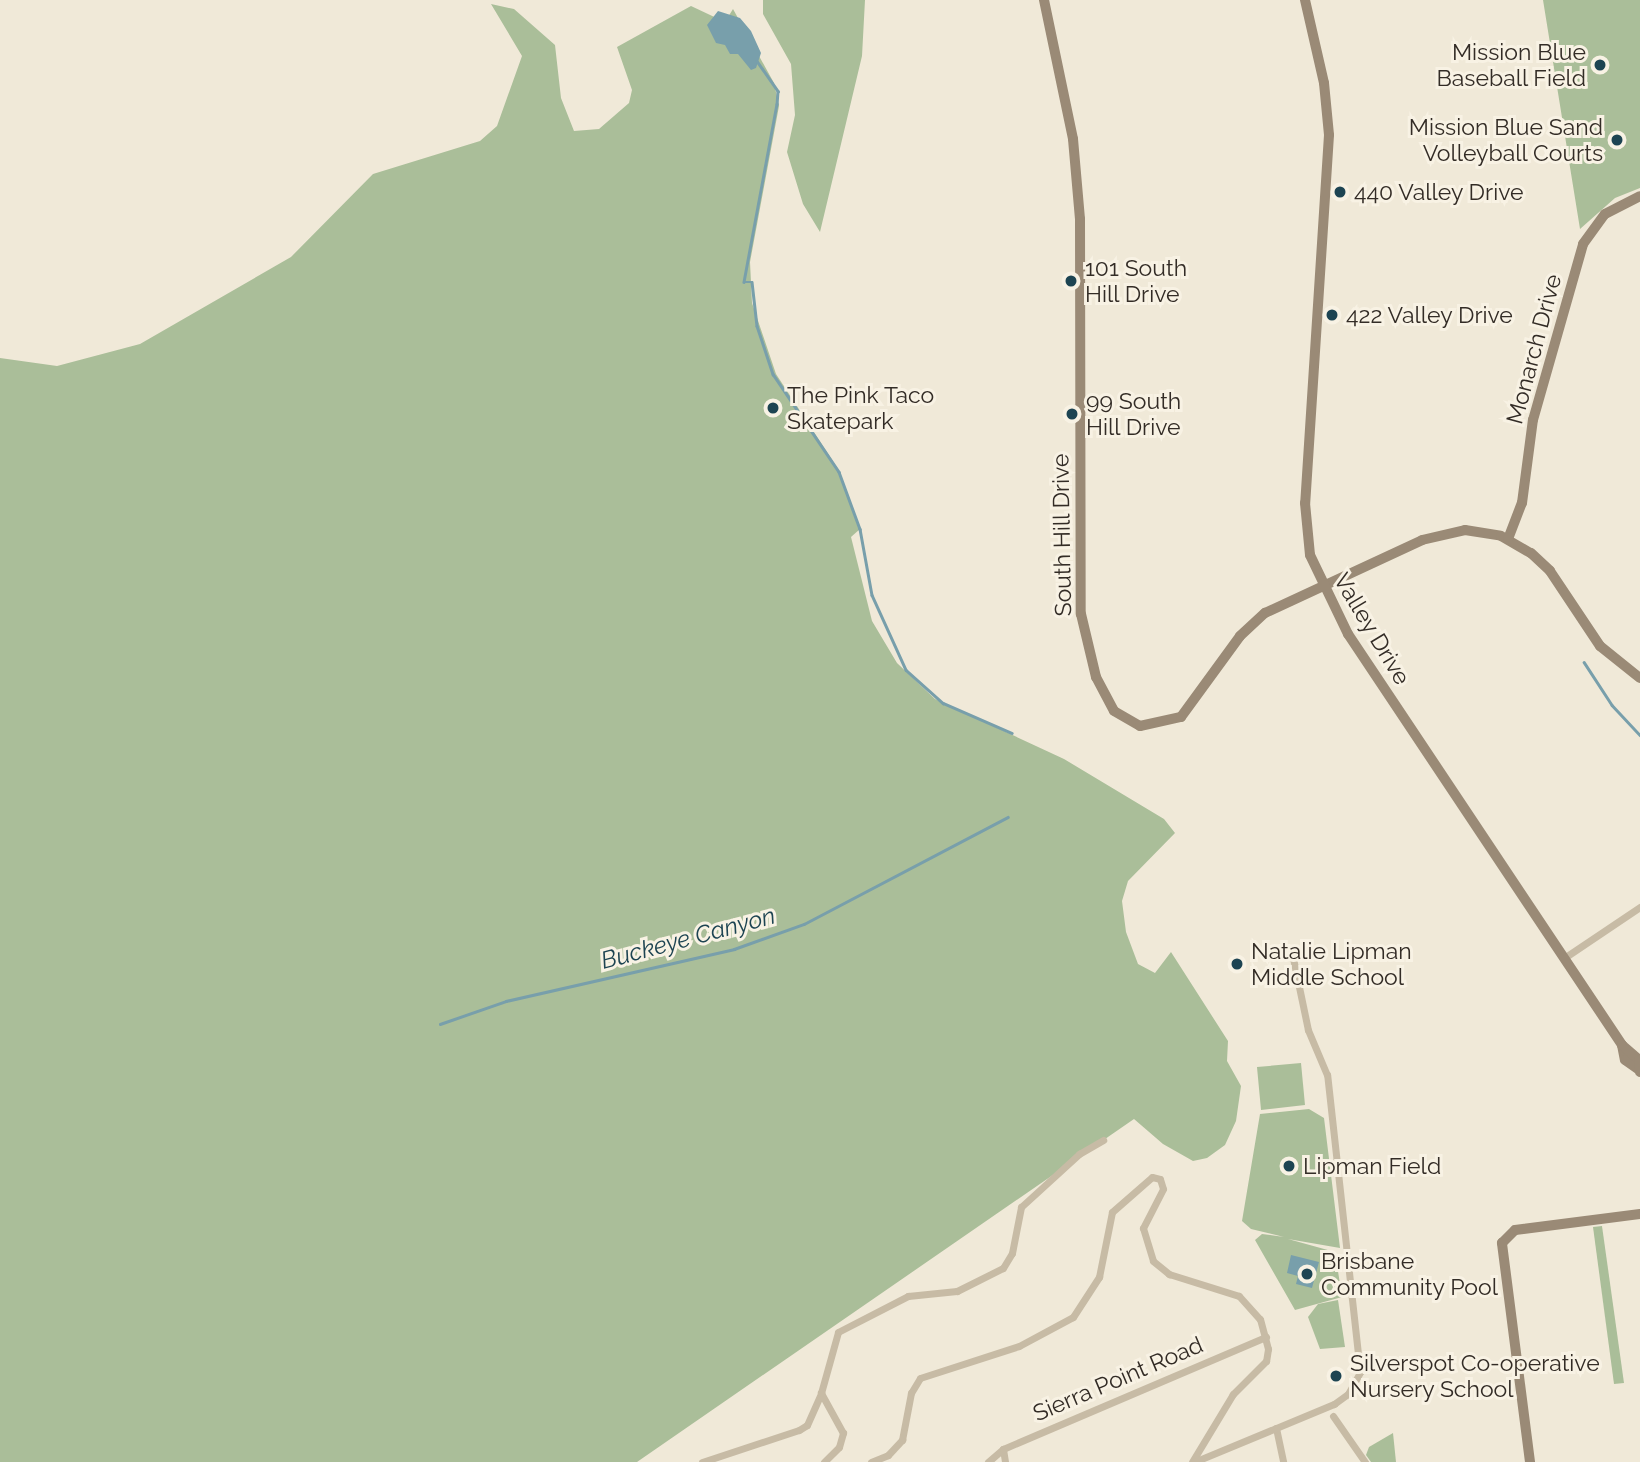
<!DOCTYPE html>
<html>
<head>
<meta charset="utf-8">
<style>
  body { margin:0 }
  #map { position:relative; width:1640px; height:1462px; overflow:hidden; background:#f0e9d8; font-family:Raleway,sans-serif }
  div>[style] { position:absolute }
  .green>* { inset:0; background:#aabe99 }
  .water>* { inset:0; background:#789fab }
  .stream>* { height:2.5px; margin:-1.25px; padding:0 1.25px; transform-origin:1.25px; border-radius:1.25px; background:#789fab }
  .street>* { height:7px; margin:-3.5px; padding:0 3.5px; transform-origin:3.5px; border-radius:3.5px; background:#c7bba5 }
  .secondary>* { height:10px; margin:-5px; padding:0 5px; transform-origin:5px; border-radius:5px; background:#9a8a76 }
  .dots>* { width:19px; height:19px; translate:-50% -50%; box-sizing:border-box; border:4px solid #f8f2e4; border-radius:50% }
  span { translate:-50% -50%; white-space:nowrap; text-align:center; line-height:1.15; -webkit-text-stroke:6px #f8f2e4; paint-order:stroke }
  .poi-label { font-size:23px; color:#332c26 }
  .right { translate:-100% -50%; text-align:right }
  .left { translate:0 -50%; text-align:left }
  .street-label { font-size:23px; color:#332c26 }
  .water-label { font-size:24px; color:#1d4452; font-style:italic }
</style>
</head>
<body>
<div id="map">
  <div class="green">
    <i style="clip-path:polygon(763px 0,865px 0,862px 56px,820px 232px,803px 204px,787px 152px,795px 115px,791px 64px,763px 14px)"></i>
    <i style="clip-path:polygon(1543px 0,1640px 0,1640px 188px,1615px 198px,1580px 229px)"></i>
    <i style="clip-path:polygon(491px 4px,514px 9px,555px 45px,561px 98px,574px 131px,599px 129px,629px 103px,632px 90px,617px 47px,691px 6px,725px 22px,733px 9px,774px 83px,779px 106px,750px 262px,752px 303px,776px 374px,838px 469px,860px 529px,851px 537px,872px 621px,897px 663px,935px 699px,1064px 759px,1164px 819px,1175px 833px,1128px 881px,1122px 901px,1126px 932px,1138px 964px,1155px 973px,1171px 952px,1228px 1041px,1227px 1061px,1241px 1086px,1236px 1121px,1225px 1145px,1207px 1158px,1193px 1161px,1163px 1144px,1134px 1119px,637px 1462px,0 1462px,0 358px,57px 366px,140px 344px,291px 257px,373px 174px,480px 141px,497px 126px,522px 56px)"></i>
    <i style="clip-path:polygon(1301px 1063px,1305px 1105px,1261px 1110px,1257px 1067px)"></i>
    <i style="clip-path:polygon(1309px 1109px,1324px 1118px,1340px 1248px,1288px 1239px,1335px 1252px,1342px 1297px,1295px 1310px,1255px 1240px,1262px 1234px,1284px 1237px,1251px 1229px,1242px 1221px,1260px 1114px)"></i>
    <i style="clip-path:polygon(1602px 1226px,1624px 1383px,1614px 1384px,1593px 1227px)"></i>
    <i style="clip-path:polygon(1338px 1300px,1345px 1347px,1320px 1349px,1308px 1317px,1318px 1304px)"></i>
    <i style="clip-path:polygon(1393px 1433px,1396px 1462px,1371px 1462px,1366px 1455px,1369px 1447px)"></i>
  </div>
  <div class="water">
    <i style="clip-path:polygon(718px 11px,740px 18px,751px 31px,761px 53px,756px 68px,751px 70px,738px 54px,730px 54px,725px 45px,716px 43px,707px 25px)"></i>
    <i style="clip-path:polygon(1291px 1255px,1319px 1262px,1312px 1288px,1296px 1284px,1298px 1276px,1287px 1273px)"></i>
  </div>
  <div class="stream">
    <i style="left:757px;top:61px;width:37px;rotate:55deg"></i>
    <i style="left:778px;top:91px;width:13px;rotate:94deg"></i>
    <i style="left:777px;top:104px;width:181px;rotate:100.5deg"></i>
    <i style="left:744px;top:282px;width:8px"></i>
    <i style="left:752px;top:282px;width:44px;rotate:83.5deg"></i>
    <i style="left:757px;top:326px;width:51px;rotate:71.6deg"></i>
    <i style="left:773px;top:374px;width:118px;rotate:56deg"></i>
    <i style="left:839px;top:472px;width:61px;rotate:69.8deg"></i>
    <i style="left:860px;top:529px;width:67px;rotate:79.7deg"></i>
    <i style="left:872px;top:595px;width:82px;rotate:65.6deg"></i>
    <i style="left:906px;top:670px;width:50px;rotate:41.7deg"></i>
    <i style="left:943px;top:703px;width:75px;rotate:23.5deg"></i>
    <i style="left:1584px;top:662px;width:51px;rotate:56.9deg"></i>
    <i style="left:1612px;top:705px;width:41px;rotate:47deg"></i>
    <i style="left:440px;top:1024px;width:70px;rotate:-19.2deg"></i>
    <i style="left:506px;top:1001px;width:234px;rotate:-12.8deg"></i>
    <i style="left:734px;top:949px;width:74px;rotate:-19.7deg"></i>
    <i style="left:804px;top:924px;width:230px;rotate:-27.7deg"></i>
  </div>
  <div class="street">
    <i style="left:1564px;top:958px;width:92px;rotate:-33.9deg"></i>
    <i style="left:1333px;top:1416px;width:56px;rotate:55.2deg"></i>
    <i style="left:1276px;top:1428px;width:35px;rotate:78deg"></i>
    <i style="left:1003px;top:1449px;width:13px;rotate:81deg"></i>
    <i style="left:702px;top:1462px;width:102px;rotate:-18.3deg"></i>
    <i style="left:799px;top:1430px;width:9px;rotate:-32deg"></i>
    <i style="left:807px;top:1425px;width:35px;rotate:-66deg"></i>
    <i style="left:824px;top:1462px;width:21px;rotate:-45deg"></i>
    <i style="left:839px;top:1447px;width:15px;rotate:-74deg"></i>
    <i style="left:843px;top:1433px;width:46px;rotate:-118.8deg"></i>
    <i style="left:821px;top:1393px;width:63px;rotate:-74.4deg"></i>
    <i style="left:838px;top:1332px;width:79px;rotate:-27.2deg"></i>
    <i style="left:908px;top:1296px;width:49px;rotate:-5.8deg"></i>
    <i style="left:957px;top:1291px;width:51px;rotate:-26.6deg"></i>
    <i style="left:1003px;top:1268px;width:17px;rotate:-59deg"></i>
    <i style="left:1012px;top:1253px;width:47px;rotate:-78.9deg"></i>
    <i style="left:1021px;top:1207px;width:79px;rotate:-42.4deg"></i>
    <i style="left:1079px;top:1154px;width:28px;rotate:-30deg"></i>
    <i style="left:871px;top:1462px;width:18px;rotate:-22deg"></i>
    <i style="left:888px;top:1455px;width:21px;rotate:-47deg"></i>
    <i style="left:902px;top:1440px;width:48px;rotate:-79.2deg"></i>
    <i style="left:911px;top:1393px;width:17px;rotate:-59deg"></i>
    <i style="left:920px;top:1378px;width:104px;rotate:-17.9deg"></i>
    <i style="left:1019px;top:1346px;width:61px;rotate:-28.2deg"></i>
    <i style="left:1073px;top:1317px;width:48px;rotate:-57deg"></i>
    <i style="left:1099px;top:1277px;width:66px;rotate:-78.7deg"></i>
    <i style="left:1112px;top:1212px;width:53px;rotate:-41.2deg"></i>
    <i style="left:1152px;top:1177px;width:8px;rotate:14deg"></i>
    <i style="left:1160px;top:1179px;width:10px;rotate:73deg"></i>
    <i style="left:1163px;top:1189px;width:44px;rotate:117.1deg"></i>
    <i style="left:1143px;top:1228px;width:34px;rotate:73deg"></i>
    <i style="left:1153px;top:1261px;width:21px;rotate:39deg"></i>
    <i style="left:1169px;top:1274px;width:73px;rotate:17.4deg"></i>
    <i style="left:1239px;top:1296px;width:31px;rotate:48deg"></i>
    <i style="left:1260px;top:1319px;width:31px;rotate:75deg"></i>
    <i style="left:1268px;top:1349px;width:12px;rotate:99deg"></i>
    <i style="left:1266px;top:1361px;width:47px;rotate:135deg"></i>
    <i style="left:1233px;top:1394px;width:79px;rotate:121.1deg"></i>
    <i style="left:988px;top:1462px;width:20px;rotate:-41deg"></i>
    <i style="left:1003px;top:1449px;width:286px;rotate:-23.1deg"></i>
    <i style="left:1194px;top:1462px;width:152px;rotate:-22.5deg"></i>
    <i style="left:1334px;top:1404px;width:17px;rotate:-36deg"></i>
    <i style="left:1348px;top:1394px;width:25px;rotate:-61deg"></i>
    <i style="left:1360px;top:1372px;width:299px;rotate:-96.3deg"></i>
    <i style="left:1327px;top:1075px;width:49px;rotate:-112.9deg"></i>
    <i style="left:1308px;top:1030px;width:74px;rotate:-101.8deg"></i>
  </div>
  <div class="secondary">
    <i style="left:1044px;top:0;width:142px;rotate:78.2deg"></i>
    <i style="left:1073px;top:139px;width:80px;rotate:85deg"></i>
    <i style="left:1080px;top:219px;width:395px;rotate:89.9deg"></i>
    <i style="left:1081px;top:614px;width:65px;rotate:76.6deg"></i>
    <i style="left:1096px;top:677px;width:38px;rotate:62deg"></i>
    <i style="left:1114px;top:711px;width:30px;rotate:30deg"></i>
    <i style="left:1140px;top:726px;width:42px;rotate:-12.4deg"></i>
    <i style="left:1181px;top:717px;width:100px;rotate:-53.9deg"></i>
    <i style="left:1240px;top:636px;width:34px;rotate:-43deg"></i>
    <i style="left:1265px;top:613px;width:173px;rotate:-24.9deg"></i>
    <i style="left:1422px;top:540px;width:44px;rotate:-13.1deg"></i>
    <i style="left:1465px;top:530px;width:36px;rotate:9deg"></i>
    <i style="left:1501px;top:536px;width:34px;rotate:30deg"></i>
    <i style="left:1531px;top:553px;width:26px;rotate:43deg"></i>
    <i style="left:1550px;top:571px;width:90px;rotate:56.3deg"></i>
    <i style="left:1600px;top:646px;width:51px;rotate:38.7deg"></i>
    <i style="left:1305px;top:0;width:85px;rotate:77.1deg"></i>
    <i style="left:1324px;top:83px;width:52px;rotate:84.5deg"></i>
    <i style="left:1329px;top:135px;width:369px;rotate:93.7deg"></i>
    <i style="left:1305px;top:503px;width:52px;rotate:84.5deg"></i>
    <i style="left:1310px;top:555px;width:88px;rotate:64.3deg"></i>
    <i style="left:1348px;top:634px;width:494px;rotate:56.3deg"></i>
    <i style="left:1622px;top:1045px;width:15px;rotate:79deg"></i>
    <i style="left:1625px;top:1060px;width:16px;rotate:35deg"></i>
    <i style="left:1508px;top:539px;width:39px;rotate:-69deg"></i>
    <i style="left:1522px;top:503px;width:84px;rotate:-82.5deg"></i>
    <i style="left:1533px;top:420px;width:183px;rotate:-74.1deg"></i>
    <i style="left:1583px;top:244px;width:37px;rotate:-54deg"></i>
    <i style="left:1605px;top:214px;width:39px;rotate:-27deg"></i>
    <i style="left:1622px;top:1045px;width:23px;rotate:41deg"></i>
    <i style="left:1639px;top:1060px;width:12px;rotate:85deg"></i>
    <i style="left:1530px;top:1462px;width:221px;rotate:-97.3deg"></i>
    <i style="left:1502px;top:1243px;width:18px;rotate:-45deg"></i>
    <i style="left:1515px;top:1230px;width:126px;rotate:-7.3deg"></i>
  </div>
  <div class="dots">
    <i style="left:1600px;top:65px;background:#1d4452"></i>
    <i style="left:1617px;top:140px;background:#1d4452"></i>
    <i style="left:1340px;top:192px;background:#1d4452"></i>
    <i style="left:1071px;top:281px;background:#1d4452"></i>
    <i style="left:1332px;top:315px;background:#1d4452"></i>
    <i style="left:773px;top:408px;background:#1d4452"></i>
    <i style="left:1072px;top:414px;background:#1d4452"></i>
    <i style="left:1237px;top:964px;background:#1d4452"></i>
    <i style="left:1289px;top:1166px;background:#1d4452"></i>
    <i style="left:1307px;top:1274px;background:#1d4452"></i>
    <i style="left:1336px;top:1376px;background:#1d4452"></i>
  </div>
  <div class="poi-label">
    <span class="right" style="left:1586px;top:65px">Mission Blue<br>Baseball Field</span>
    <span class="right" style="left:1603px;top:140px">Mission Blue Sand<br>Volleyball Courts</span>
    <span class="left" style="left:1354px;top:192px">440 Valley Drive</span>
    <span class="left" style="left:1085px;top:281px">101 South<br>Hill Drive</span>
    <span class="left" style="left:1346px;top:315px">422 Valley Drive</span>
    <span class="left" style="left:787px;top:408px">The Pink Taco<br>Skatepark</span>
    <span class="left" style="left:1086px;top:414px">99 South<br>Hill Drive</span>
    <span class="left" style="left:1251px;top:964px">Natalie Lipman<br>Middle School</span>
    <span class="left" style="left:1303px;top:1166px">Lipman Field</span>
    <span class="left" style="left:1321px;top:1274px">Brisbane<br>Community Pool</span>
    <span class="left" style="left:1350px;top:1376px">Silverspot Co-operative<br>Nursery School</span>
  </div>
  <div class="street-label">
    <span style="left:1534px;top:349px;rotate:-75deg">Monarch Drive</span>
    <span style="left:1062px;top:535px;rotate:-91deg">South Hill Drive</span>
    <span style="left:1372px;top:629px;rotate:59deg">Valley Drive</span>
    <span style="left:1118px;top:1379px;rotate:-23deg">Sierra Point Road</span>
  </div>
  <div class="water-label">
    <span style="left:688px;top:938px;rotate:-15deg">Buckeye Canyon</span>
  </div>
</div>
</body>
</html>
